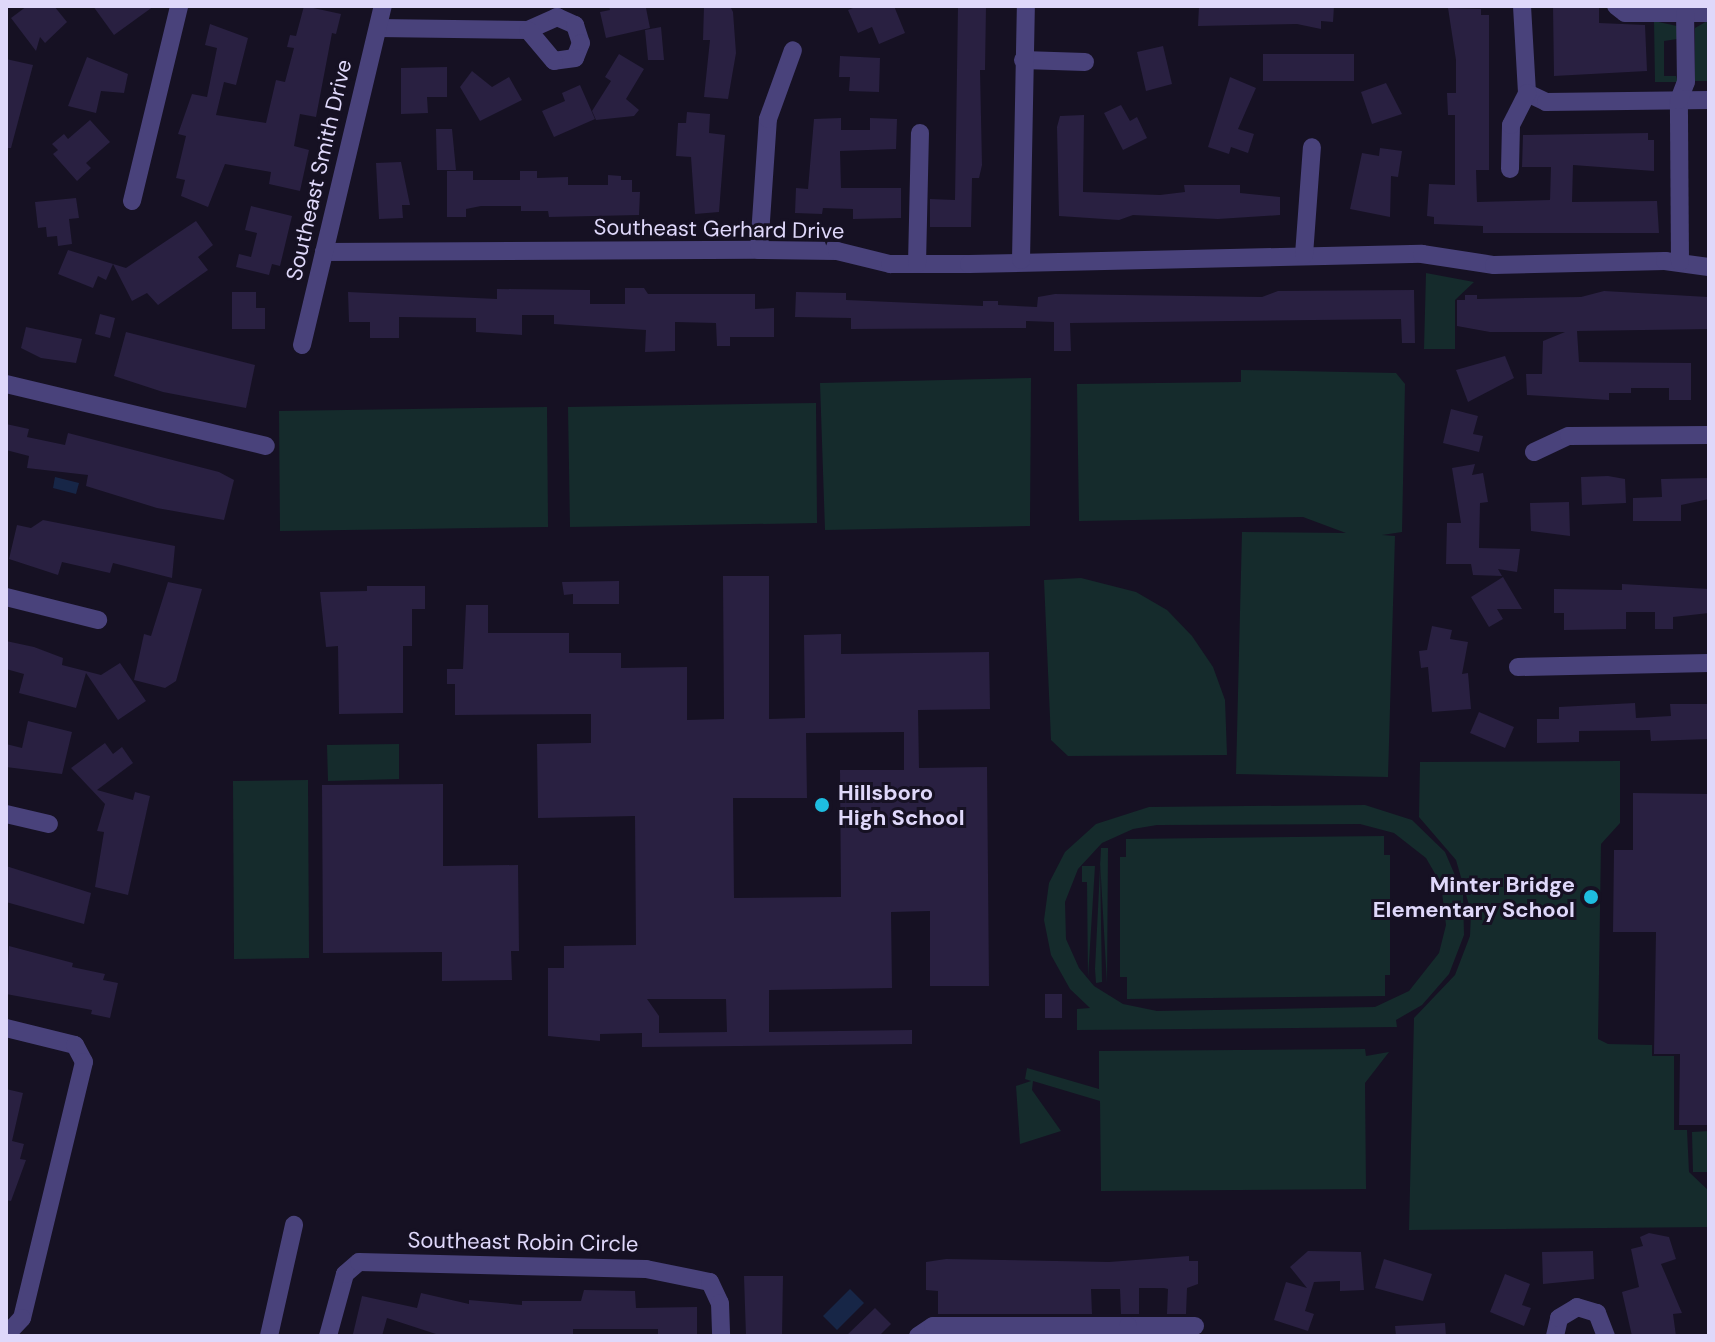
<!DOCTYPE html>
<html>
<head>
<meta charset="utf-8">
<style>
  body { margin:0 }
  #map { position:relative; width:1715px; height:1342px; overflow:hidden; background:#161123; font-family:"DM Sans",sans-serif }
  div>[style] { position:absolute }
  .green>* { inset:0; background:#152b2c }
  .water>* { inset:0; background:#172647 }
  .building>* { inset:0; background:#292041 }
  .minor>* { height:18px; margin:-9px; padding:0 9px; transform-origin:9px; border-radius:9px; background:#49427b }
  .dots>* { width:22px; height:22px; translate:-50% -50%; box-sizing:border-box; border:4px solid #161123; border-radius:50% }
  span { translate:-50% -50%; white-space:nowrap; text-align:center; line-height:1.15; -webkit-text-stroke:6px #161123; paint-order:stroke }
  .street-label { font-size:22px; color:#dfd8fa }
  .poi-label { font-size:22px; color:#dfd8fa; font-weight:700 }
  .left { translate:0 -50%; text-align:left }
  .right { translate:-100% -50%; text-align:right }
  .frame { position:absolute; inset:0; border:8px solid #dfd8fa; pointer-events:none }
</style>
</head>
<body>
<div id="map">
  <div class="green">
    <i style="clip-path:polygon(1709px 20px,1709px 81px,1695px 81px,1695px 28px)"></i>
    <i style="clip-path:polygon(1654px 21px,1677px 26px,1677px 39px,1664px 41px,1664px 76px,1676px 76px,1678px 82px,1655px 82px)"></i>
    <i style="clip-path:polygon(1426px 273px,1474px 282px,1455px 300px,1455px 349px,1424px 349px)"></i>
    <i style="clip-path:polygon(1241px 370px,1396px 373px,1405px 384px,1402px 532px,1382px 535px,1395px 536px,1388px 777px,1236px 774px,1242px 532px,1346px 533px,1303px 517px,1079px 521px,1077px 384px,1241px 382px)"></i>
    <i style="clip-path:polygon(1031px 378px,1030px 526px,825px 530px,820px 383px)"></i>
    <i style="clip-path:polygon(816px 403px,817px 523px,570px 527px,568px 407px)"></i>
    <i style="clip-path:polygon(547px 407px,548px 527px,280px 531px,279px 411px)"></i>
    <i style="clip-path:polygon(1081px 578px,1136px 592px,1167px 610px,1192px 636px,1213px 667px,1225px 700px,1227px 755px,1068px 756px,1051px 740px,1044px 580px)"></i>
    <i style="clip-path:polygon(399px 744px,399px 779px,328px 781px,327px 745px)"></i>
    <i style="clip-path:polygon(1620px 761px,1620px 823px,1601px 844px,1598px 1039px,1608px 1044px,1652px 1045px,1652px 1056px,1674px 1056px,1674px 1130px,1687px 1130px,1689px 1172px,1709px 1191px,1709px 1227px,1409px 1230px,1414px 1018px,1455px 975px,1470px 936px,1471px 912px,1456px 860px,1419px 817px,1420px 762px)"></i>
    <i style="clip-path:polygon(308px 780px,309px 958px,234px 959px,233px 781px)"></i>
    <i style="clip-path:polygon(evenodd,1149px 807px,1365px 805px,1412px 820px,1445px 852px,1463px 894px,1464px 935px,1449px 974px,1422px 1005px,1396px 1020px,1397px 1027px,1077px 1030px,1077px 1009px,1090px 1008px,1070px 989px,1051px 955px,1044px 920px,1049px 883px,1065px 852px,1096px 824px,1149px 807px,1157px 825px,1360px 824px,1394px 833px,1426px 858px,1441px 884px,1446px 925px,1439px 953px,1409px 991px,1375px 1007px,1157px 1011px,1123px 1004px,1094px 986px,1079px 968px,1066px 939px,1065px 902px,1078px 869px,1102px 843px,1133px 829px,1157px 825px)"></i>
    <i style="clip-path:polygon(1384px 836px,1384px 855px,1390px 855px,1390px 975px,1385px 975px,1385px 996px,1127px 999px,1127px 977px,1120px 977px,1120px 857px,1126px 857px,1126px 839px)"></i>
    <i style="clip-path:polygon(1101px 848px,1108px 848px,1107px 984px,1100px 861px,1102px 982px,1096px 983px,1095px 969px)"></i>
    <i style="clip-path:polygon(1082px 866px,1095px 866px,1088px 978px,1087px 882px,1082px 882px)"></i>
    <i style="clip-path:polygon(1365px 1049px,1366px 1056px,1389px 1052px,1365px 1083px,1366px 1189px,1101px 1191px,1100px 1101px,1033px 1081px,1032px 1090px,1061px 1131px,1020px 1144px,1016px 1086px,1031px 1081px,1025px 1079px,1027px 1068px,1099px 1089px,1099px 1051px)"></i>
    <i style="clip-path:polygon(1709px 1131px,1709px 1172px,1693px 1172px,1692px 1132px)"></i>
  </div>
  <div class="water">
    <i style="clip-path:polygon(55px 477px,79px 483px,76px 494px,53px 488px)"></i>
    <i style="clip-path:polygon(850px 1289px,864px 1303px,837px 1330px,823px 1316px)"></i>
  </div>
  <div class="building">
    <i style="clip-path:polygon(27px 6px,54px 6px,67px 22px,45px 43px,40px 37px,36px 51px,11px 18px)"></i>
    <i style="clip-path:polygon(93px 6px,154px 6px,114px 35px)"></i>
    <i style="clip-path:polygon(304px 6px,341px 14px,336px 34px,332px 33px,316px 117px,300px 114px,294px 146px,309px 150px,300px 191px,269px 184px,271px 172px,225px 164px,208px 207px,181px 196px,185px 180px,176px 178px,186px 136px,178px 134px,192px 94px,207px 97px,217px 48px,205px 45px,210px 24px,248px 38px,236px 85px,224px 82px,216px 115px,266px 123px,276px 80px,285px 82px,294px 48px,287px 47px,290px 35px,296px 36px)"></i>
    <i style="clip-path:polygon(609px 6px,646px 8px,650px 28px,606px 38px,600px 12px,610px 10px)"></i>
    <i style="clip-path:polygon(704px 6px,730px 6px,733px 12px,736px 53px,728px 99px,704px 97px,710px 40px,703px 40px)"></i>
    <i style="clip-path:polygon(858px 6px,894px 6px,905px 33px,879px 44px,872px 27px,858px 33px,848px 10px)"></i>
    <i style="clip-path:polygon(958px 6px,986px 6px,985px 70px,980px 70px,982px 165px,979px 178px,972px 178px,971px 227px,930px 227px,930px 199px,955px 200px)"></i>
    <i style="clip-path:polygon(1199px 6px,1334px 6px,1333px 22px,1321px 21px,1321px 29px,1297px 24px,1198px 26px)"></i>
    <i style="clip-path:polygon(1553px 6px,1599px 6px,1599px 23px,1645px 25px,1647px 71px,1554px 76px)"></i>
    <i style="clip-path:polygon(1448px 8px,1481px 9px,1481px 15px,1489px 15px,1489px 170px,1476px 170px,1477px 202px,1550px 200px,1551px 167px,1522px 167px,1523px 135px,1648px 133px,1648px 140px,1654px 140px,1654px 171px,1573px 165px,1572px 202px,1657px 201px,1659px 233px,1483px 233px,1483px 226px,1434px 224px,1434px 217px,1427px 216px,1429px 184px,1455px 185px,1455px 115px,1448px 115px,1447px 93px,1456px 93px,1456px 60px)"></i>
    <i style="clip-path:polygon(661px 27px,664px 60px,648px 60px,645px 30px)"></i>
    <i style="clip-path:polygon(1163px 46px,1172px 84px,1146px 91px,1137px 52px)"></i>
    <i style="clip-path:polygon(619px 54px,644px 69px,626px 99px,639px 110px,634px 116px,596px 120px,592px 111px,611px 81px,605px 77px)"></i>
    <i style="clip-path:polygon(1263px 54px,1354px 54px,1354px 81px,1263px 81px)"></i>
    <i style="clip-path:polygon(840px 56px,880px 58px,879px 92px,849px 91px,850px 77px,839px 77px)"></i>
    <i style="clip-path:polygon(87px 57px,128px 74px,124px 93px,101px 91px,96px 113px,68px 106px)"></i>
    <i style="clip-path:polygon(6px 59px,33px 65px,11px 148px,6px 148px)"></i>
    <i style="clip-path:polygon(447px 67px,447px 97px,427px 97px,428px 113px,401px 114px,401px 68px)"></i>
    <i style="clip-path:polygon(472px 71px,492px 87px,509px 77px,522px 100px,480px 121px,460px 87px)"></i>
    <i style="clip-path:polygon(1230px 77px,1256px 88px,1238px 129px,1254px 134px,1248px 153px,1231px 147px,1229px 154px,1208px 147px)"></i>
    <i style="clip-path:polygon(1386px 83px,1402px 114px,1372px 124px,1361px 92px)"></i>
    <i style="clip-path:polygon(580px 85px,595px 119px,554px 137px,542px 111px,565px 101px,562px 93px)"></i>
    <i style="clip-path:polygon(1121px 105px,1130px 121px,1137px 117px,1147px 138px,1123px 150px,1104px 113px)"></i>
    <i style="clip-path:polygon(687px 112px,710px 114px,709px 133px,725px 135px,719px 212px,695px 214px,691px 157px,676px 156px,678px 123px,686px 123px)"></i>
    <i style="clip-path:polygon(1084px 115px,1083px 192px,1160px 195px,1185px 192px,1184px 185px,1240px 185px,1240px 193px,1280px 197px,1280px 215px,1218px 219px,1133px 215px,1119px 220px,1059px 216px,1057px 127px,1060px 116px)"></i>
    <i style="clip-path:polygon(841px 118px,841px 130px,870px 130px,870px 118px,897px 119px,896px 149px,840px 151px,841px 188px,901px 188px,901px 218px,853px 219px,853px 209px,823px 208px,822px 214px,795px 213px,796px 188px,808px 189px,814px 119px)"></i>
    <i style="clip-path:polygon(90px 120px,110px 142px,86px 163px,91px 168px,77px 181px,53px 154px,58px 150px,52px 144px,64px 134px,68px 139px)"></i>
    <i style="clip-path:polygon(436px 129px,452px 129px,456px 170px,437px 170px)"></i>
    <i style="clip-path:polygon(1380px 148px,1402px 151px,1398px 177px,1391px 176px,1390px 217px,1350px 209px,1362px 153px,1379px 156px)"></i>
    <i style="clip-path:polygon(401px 162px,410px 205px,402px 205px,403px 218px,379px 219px,376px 163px)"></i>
    <i style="clip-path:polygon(447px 171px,473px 171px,473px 180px,520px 180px,520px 171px,537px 171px,537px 178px,568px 177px,568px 185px,608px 185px,608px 175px,621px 176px,621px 180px,632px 180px,632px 192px,640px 192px,639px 215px,549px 217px,548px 211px,521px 211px,521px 206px,481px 206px,466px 209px,466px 217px,447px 217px)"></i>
    <i style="clip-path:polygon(76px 198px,79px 218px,69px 219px,72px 244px,58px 246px,57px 236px,47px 237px,46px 227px,38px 228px,35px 202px)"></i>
    <i style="clip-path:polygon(251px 206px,292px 216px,280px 266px,272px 264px,269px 275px,236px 267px,239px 254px,251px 257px,257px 233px,245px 230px)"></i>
    <i style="clip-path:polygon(196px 221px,213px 245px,198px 257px,208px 270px,158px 305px,147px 293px,132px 301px,113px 264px,106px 280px,98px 276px,93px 288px,58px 274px,68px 250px,126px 268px)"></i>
    <i style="clip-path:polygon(625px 288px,644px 288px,648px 294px,755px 294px,755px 309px,774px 308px,774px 337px,730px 337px,730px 346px,717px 346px,716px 323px,675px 322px,675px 351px,645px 352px,646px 330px,554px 324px,554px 315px,522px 315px,522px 335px,476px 332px,476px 318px,399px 317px,399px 338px,370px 338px,370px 322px,349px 322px,348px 292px,497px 299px,497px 289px,590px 290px,590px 304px,625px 304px)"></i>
    <i style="clip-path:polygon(1414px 290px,1415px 343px,1402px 343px,1401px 319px,1070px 323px,1071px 351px,1054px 351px,1054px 322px,1026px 321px,1026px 328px,851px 329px,851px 318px,795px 317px,796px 292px,846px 293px,846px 300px,983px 306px,983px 301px,998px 301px,998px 305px,1037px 307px,1038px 297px,1055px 294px,1262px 297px,1278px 291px)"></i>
    <i style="clip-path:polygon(1604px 291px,1708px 297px,1709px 329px,1577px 331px,1579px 362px,1691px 363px,1691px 400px,1669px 400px,1669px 388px,1631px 388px,1631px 393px,1609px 393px,1609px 400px,1527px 395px,1526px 374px,1542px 374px,1543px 341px,1565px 332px,1490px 332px,1457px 326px,1457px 300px,1465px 300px,1465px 295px,1477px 295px,1477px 299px,1581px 297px)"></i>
    <i style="clip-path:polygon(232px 292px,256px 292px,256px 308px,265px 308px,265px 329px,232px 329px)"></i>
    <i style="clip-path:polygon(100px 314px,115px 318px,110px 338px,95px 334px)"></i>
    <i style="clip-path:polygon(26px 327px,82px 339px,76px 363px,41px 358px,21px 348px)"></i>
    <i style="clip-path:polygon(126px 332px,255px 365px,246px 408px,163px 392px,114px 376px)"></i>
    <i style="clip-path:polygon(1505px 356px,1514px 378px,1468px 402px,1456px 370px)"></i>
    <i style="clip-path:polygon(1451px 409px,1478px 416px,1473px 434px,1483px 436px,1479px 452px,1443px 443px)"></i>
    <i style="clip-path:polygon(6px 424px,29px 429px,27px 437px,65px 445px,68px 433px,219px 472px,234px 480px,224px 520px,157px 508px,86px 486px,88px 475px,27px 468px,29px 456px,6px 450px)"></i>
    <i style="clip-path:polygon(1475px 464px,1472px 475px,1483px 473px,1488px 502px,1480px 503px,1479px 548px,1520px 549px,1517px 572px,1498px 569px,1502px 576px,1473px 575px,1471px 564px,1446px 564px,1447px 523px,1461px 523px,1452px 468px)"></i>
    <i style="clip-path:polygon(1608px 476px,1625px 479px,1626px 503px,1582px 505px,1581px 477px)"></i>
    <i style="clip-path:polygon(1709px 478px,1709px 499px,1681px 505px,1681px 521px,1633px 521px,1633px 498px,1662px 497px,1661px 479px)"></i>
    <i style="clip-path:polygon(1569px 502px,1570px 536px,1531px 531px,1530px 503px)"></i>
    <i style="clip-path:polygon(43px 520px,175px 546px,172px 578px,113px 563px,110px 573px,62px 562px,58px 575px,9px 559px,17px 525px,31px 528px)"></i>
    <i style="clip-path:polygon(evenodd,723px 576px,769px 576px,769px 719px,805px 718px,804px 635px,841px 634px,841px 654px,989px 652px,990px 709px,918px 710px,919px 768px,987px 767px,989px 986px,930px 986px,930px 911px,891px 912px,892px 988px,769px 990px,769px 1032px,912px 1030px,912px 1044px,642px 1047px,642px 1033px,600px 1034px,600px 1041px,548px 1036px,548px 968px,564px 968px,564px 946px,636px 945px,635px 816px,538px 818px,537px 744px,591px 743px,591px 714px,455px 715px,455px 684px,447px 684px,447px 669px,463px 669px,466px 605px,488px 605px,488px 633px,569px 633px,569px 653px,621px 653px,621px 668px,687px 667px,687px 720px,724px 719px,723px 576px,904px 732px,904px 770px,840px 770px,841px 897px,734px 898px,733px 798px,807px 798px,806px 733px,904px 732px,723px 576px,647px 999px,726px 999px,727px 1032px,659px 1033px,659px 1016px,647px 999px)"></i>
    <i style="clip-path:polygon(1503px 577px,1522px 609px,1497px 609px,1503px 619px,1489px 627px,1471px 597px)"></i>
    <i style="clip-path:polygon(619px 581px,619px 604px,573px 604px,573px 594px,564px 595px,562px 582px)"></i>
    <i style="clip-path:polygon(168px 582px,202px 589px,176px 681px,165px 688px,134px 680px,144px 634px,151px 636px)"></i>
    <i style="clip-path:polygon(1622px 584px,1709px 589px,1709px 613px,1673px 617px,1673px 629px,1655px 629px,1655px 612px,1626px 612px,1626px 629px,1564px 630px,1564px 613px,1554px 613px,1554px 589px,1622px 590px)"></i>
    <i style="clip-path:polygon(367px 586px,425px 586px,425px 609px,412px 609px,412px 646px,403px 646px,403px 713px,339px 714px,338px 646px,326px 647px,320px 592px,367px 591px)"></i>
    <i style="clip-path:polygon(1432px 626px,1452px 630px,1450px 639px,1468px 642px,1462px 674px,1468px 673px,1471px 709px,1432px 712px,1428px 667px,1421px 668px,1419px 651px,1427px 650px)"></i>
    <i style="clip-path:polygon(6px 641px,34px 647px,63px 658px,62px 665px,101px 675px,120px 663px,146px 701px,118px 720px,86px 673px,76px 708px,19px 693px,24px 674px,6px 669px)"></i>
    <i style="clip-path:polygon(1635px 703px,1636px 718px,1671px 716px,1670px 704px,1709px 704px,1709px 739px,1651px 741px,1650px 730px,1579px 731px,1579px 742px,1537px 743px,1537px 719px,1559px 719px,1559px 707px)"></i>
    <i style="clip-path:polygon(1479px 712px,1514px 727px,1505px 748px,1470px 733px)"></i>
    <i style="clip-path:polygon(28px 721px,72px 732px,62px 774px,6px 767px,6px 744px,22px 748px)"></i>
    <i style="clip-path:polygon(105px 743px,113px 754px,122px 747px,133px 763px,97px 790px,133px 800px,135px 792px,150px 796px,128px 895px,95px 887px,104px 832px,97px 831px,105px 804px,71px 768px)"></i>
    <i style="clip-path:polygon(443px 784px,443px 866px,518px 865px,519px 951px,511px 951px,512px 980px,442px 981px,442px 952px,323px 953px,322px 785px)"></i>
    <i style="clip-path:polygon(1633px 793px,1709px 794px,1708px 1125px,1679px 1125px,1680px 1054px,1654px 1054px,1656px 932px,1613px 932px,1614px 850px,1633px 850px)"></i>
    <i style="clip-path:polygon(6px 866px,91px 893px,84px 924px,6px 902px)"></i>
    <i style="clip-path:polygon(9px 946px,73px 963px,72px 967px,105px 974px,103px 980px,118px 983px,110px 1018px,91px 1014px,92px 1010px,6px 994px)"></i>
    <i style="clip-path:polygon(1045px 994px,1062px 994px,1062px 1018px,1045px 1018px)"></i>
    <i style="clip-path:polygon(6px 1089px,23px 1093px,12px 1141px,24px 1144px,20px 1159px,26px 1160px,11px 1201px,6px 1200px)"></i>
    <i style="clip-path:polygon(1649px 1233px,1669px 1237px,1676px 1259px,1661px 1264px,1682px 1313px,1673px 1314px,1676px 1336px,1632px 1336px,1622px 1292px,1639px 1287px,1631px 1249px,1643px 1246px,1640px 1237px)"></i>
    <i style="clip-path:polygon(1308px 1251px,1361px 1252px,1364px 1290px,1340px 1291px,1340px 1281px,1314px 1282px,1305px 1311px,1314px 1314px,1308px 1331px,1274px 1320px,1286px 1282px,1307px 1288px,1290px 1267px)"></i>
    <i style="clip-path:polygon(1593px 1251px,1594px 1279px,1543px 1284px,1542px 1252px)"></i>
    <i style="clip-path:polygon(1189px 1256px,1189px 1261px,1198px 1261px,1198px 1284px,1187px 1288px,1186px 1314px,1167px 1314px,1168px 1289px,1164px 1288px,1139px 1288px,1139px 1314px,1121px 1314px,1120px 1289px,1091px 1289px,1092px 1314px,938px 1314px,938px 1291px,926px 1290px,926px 1262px,946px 1259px,1109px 1262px)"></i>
    <i style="clip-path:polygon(1384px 1259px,1432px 1274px,1423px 1301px,1375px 1288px)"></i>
    <i style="clip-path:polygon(1505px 1274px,1530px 1284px,1522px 1305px,1531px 1308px,1524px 1326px,1490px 1312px)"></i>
    <i style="clip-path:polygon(744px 1276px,783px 1276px,782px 1336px,746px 1336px)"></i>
    <i style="clip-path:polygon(584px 1290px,635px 1291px,636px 1308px,697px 1307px,697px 1336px,658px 1336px,658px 1329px,573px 1329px,573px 1336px,442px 1336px,387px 1318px,382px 1336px,353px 1334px,362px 1296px,417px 1308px,421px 1293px,469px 1304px,469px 1300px,522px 1305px,522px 1301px,581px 1301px)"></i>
    <i style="clip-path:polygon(875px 1308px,891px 1324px,879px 1336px,846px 1336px)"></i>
    <i style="clip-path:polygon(1445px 1323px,1446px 1336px,1396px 1336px,1395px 1326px)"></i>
  </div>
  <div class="minor">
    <i style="left:1522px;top:6px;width:87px;rotate:86.7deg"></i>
    <i style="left:1616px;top:6px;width:11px;rotate:38deg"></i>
    <i style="left:1625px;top:13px;width:84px"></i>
    <i style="left:378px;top:28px;width:150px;rotate:0.8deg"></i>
    <i style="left:528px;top:30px;width:32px;rotate:-24deg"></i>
    <i style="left:557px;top:17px;width:20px;rotate:24deg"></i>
    <i style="left:575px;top:25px;width:19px;rotate:72deg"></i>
    <i style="left:581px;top:43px;width:16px;rotate:112deg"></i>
    <i style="left:575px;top:58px;width:21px;rotate:172deg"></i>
    <i style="left:554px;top:61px;width:40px;rotate:-130deg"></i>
    <i style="left:1023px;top:60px;width:62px;rotate:1.8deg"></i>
    <i style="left:1527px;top:93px;width:21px;rotate:25deg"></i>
    <i style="left:1546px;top:102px;width:163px;rotate:-0.7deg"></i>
    <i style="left:1510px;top:169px;width:44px;rotate:-88.7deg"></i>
    <i style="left:1511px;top:125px;width:36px;rotate:-63deg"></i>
    <i style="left:132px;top:201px;width:201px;rotate:-76.4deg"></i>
    <i style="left:759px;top:250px;width:131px;rotate:-86.1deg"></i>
    <i style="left:768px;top:119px;width:73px;rotate:-70.1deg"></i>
    <i style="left:324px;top:252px;width:435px;rotate:-0.3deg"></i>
    <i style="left:759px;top:250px;width:78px;rotate:0.7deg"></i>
    <i style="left:837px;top:251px;width:55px;rotate:13.8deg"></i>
    <i style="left:890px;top:264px;width:79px"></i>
    <i style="left:969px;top:264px;width:453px;rotate:-1.3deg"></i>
    <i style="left:1422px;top:254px;width:73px;rotate:8.7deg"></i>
    <i style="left:1494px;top:265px;width:171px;rotate:-1.3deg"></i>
    <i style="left:1665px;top:261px;width:44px;rotate:7.8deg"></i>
    <i style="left:1304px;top:255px;width:108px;rotate:-85.8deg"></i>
    <i style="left:1021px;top:260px;width:254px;rotate:-88.9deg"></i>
    <i style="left:1680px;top:262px;width:162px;rotate:-90.4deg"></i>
    <i style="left:1679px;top:100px;width:19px;rotate:-69deg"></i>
    <i style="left:1686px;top:82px;width:69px;rotate:-90.8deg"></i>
    <i style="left:917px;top:264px;width:131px;rotate:-88.7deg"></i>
    <i style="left:302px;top:345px;width:349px;rotate:-76.6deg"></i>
    <i style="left:6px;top:384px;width:267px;rotate:13.4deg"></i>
    <i style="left:1534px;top:452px;width:38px;rotate:-25deg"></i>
    <i style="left:1569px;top:436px;width:140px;rotate:-0.4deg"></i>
    <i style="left:6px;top:597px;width:95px;rotate:14deg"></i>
    <i style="left:1518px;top:667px;width:191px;rotate:-1.2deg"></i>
    <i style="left:6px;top:814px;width:44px;rotate:13.1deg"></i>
    <i style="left:6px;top:1028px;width:71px;rotate:13.8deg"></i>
    <i style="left:75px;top:1045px;width:19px;rotate:62deg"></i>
    <i style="left:84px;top:1062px;width:263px;rotate:103.6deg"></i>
    <i style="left:22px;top:1318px;width:23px;rotate:133deg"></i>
    <i style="left:1128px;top:1326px;width:67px"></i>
    <i style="left:269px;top:1336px;width:114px;rotate:-77.3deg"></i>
    <i style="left:328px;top:1336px;width:64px;rotate:-74.7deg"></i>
    <i style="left:345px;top:1274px;width:18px;rotate:-41deg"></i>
    <i style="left:359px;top:1262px;width:287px;rotate:1.4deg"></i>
    <i style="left:646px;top:1269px;width:65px;rotate:11.5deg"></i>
    <i style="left:710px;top:1282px;width:23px;rotate:65deg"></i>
    <i style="left:720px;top:1303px;width:33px;rotate:88deg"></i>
    <i style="left:918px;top:1336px;width:18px;rotate:-34deg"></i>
    <i style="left:933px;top:1326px;width:195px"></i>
    <i style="left:1128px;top:1326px;width:10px;rotate:90deg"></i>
    <i style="left:1555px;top:1336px;width:18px;rotate:-77deg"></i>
    <i style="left:1559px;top:1318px;width:21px;rotate:-31deg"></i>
    <i style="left:1577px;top:1307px;width:21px;rotate:17deg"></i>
    <i style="left:1597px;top:1313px;width:25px;rotate:69deg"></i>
  </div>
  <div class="dots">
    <i style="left:822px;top:805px;background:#1ebde0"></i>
    <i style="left:1591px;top:897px;background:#1ebde0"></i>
  </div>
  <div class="street-label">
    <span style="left:319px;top:170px;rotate:-77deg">Southeast Smith Drive</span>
    <span style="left:719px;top:229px;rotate:1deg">Southeast Gerhard Drive</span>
    <span style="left:523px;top:1242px;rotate:1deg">Southeast Robin Circle</span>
  </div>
  <div class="poi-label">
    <span class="left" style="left:838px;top:805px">Hillsboro<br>High School</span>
    <span class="right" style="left:1575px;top:897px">Minter Bridge<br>Elementary School</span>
  </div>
  <div class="frame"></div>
</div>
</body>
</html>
